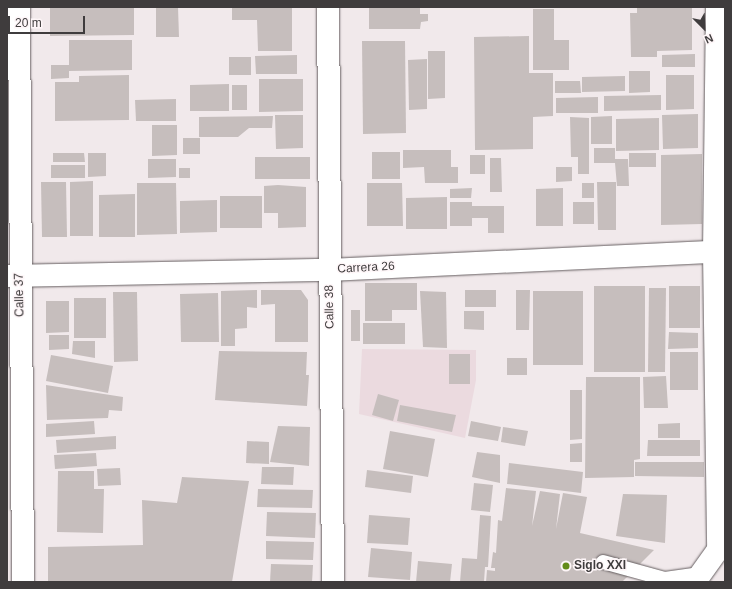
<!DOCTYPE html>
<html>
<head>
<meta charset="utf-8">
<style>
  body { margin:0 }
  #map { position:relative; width:732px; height:589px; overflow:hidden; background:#f1e9eb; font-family:Arial,sans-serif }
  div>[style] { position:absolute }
  .built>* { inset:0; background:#ebdadf }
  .building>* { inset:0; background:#c6bebd }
  .roads { filter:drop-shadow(0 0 1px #665f61) drop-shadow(0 0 1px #665f61) }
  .lane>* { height:14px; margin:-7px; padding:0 7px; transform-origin:7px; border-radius:7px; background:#fff }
  .street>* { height:22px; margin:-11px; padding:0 11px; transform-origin:11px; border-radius:11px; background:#fff }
  .secondary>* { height:22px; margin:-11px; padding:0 11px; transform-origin:11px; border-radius:11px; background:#fff }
  .dots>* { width:11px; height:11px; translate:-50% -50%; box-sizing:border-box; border:2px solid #fef6f8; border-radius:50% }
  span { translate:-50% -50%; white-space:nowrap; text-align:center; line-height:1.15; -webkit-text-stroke:3px #fef6f8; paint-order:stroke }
  .street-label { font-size:12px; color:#3f3c3d }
  .poi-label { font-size:12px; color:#3f3c3d; font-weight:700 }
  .left { translate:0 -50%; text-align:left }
  .frame { position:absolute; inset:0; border:8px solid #3f3c3d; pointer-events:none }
  .north { position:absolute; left:684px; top:8px; width:40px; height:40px; -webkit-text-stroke:3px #fef6f8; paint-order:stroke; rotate:156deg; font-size:11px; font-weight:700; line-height:16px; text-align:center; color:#3f3c3d }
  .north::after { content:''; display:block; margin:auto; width:14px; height:18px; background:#3f3c3d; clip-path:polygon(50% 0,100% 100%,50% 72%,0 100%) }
  .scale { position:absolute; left:8px; top:16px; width:77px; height:18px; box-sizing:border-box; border:2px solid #3f3c3d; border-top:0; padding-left:5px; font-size:12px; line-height:14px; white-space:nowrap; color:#3f3c3d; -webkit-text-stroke:3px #fef6f8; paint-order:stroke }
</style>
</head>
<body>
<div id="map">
  <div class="built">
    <i style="clip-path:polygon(362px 349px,476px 350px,476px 380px,465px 438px,359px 414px)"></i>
  </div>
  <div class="building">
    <i style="clip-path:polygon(50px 7px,134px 7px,134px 35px,50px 36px)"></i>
    <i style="clip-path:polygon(178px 7px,179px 37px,156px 37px,156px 8px)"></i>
    <i style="clip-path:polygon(232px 7px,292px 7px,292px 51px,258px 51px,257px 20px,232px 20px)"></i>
    <i style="clip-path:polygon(369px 7px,420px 7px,420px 14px,428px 14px,428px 21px,421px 22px,420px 29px,369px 29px)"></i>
    <i style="clip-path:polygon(637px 7px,692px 7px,692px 50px,657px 51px,657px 57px,631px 57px,630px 13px,637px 13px)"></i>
    <i style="clip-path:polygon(533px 9px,554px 9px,554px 40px,569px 40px,569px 70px,533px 70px)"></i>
    <i style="clip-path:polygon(529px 36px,529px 73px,553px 73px,553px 116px,533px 117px,533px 149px,475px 150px,474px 37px)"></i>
    <i style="clip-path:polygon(69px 40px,132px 40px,132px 70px,69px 71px,69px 78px,51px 79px,51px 65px,69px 65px)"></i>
    <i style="clip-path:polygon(362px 41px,405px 41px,406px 133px,363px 134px)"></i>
    <i style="clip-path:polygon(428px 51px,445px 51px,445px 98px,428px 99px)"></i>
    <i style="clip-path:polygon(695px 54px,695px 67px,662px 67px,662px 55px)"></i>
    <i style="clip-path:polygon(297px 55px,297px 74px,256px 74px,255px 56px)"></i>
    <i style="clip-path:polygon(229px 57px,251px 57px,251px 75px,229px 75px)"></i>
    <i style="clip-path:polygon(427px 59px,427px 109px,409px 110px,408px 60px)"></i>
    <i style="clip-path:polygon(629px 71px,650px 71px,650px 92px,629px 93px)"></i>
    <i style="clip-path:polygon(129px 75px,129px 120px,55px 121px,55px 82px,79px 82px,79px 76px)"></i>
    <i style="clip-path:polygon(666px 75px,694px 75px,694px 109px,666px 110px)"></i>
    <i style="clip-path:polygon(625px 76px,625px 91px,582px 92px,582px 77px)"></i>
    <i style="clip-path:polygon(259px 79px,303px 79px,303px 111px,259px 112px)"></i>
    <i style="clip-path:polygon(555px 81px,580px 81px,581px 93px,555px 93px)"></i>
    <i style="clip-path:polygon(229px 84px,229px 111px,190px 111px,190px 85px)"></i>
    <i style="clip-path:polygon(232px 85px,247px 85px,247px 110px,232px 110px)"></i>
    <i style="clip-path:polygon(661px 95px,661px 110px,604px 111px,604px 96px)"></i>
    <i style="clip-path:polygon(598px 97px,598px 113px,556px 113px,556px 98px)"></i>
    <i style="clip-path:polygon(176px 99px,176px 121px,136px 121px,135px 100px)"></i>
    <i style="clip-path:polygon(698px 114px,698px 148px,663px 149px,662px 115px)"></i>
    <i style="clip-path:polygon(275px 115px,303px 115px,303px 148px,276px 149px)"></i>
    <i style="clip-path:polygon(273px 116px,272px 128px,249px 128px,238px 137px,199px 137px,199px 117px)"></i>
    <i style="clip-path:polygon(612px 116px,612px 144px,591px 144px,591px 117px)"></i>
    <i style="clip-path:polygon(570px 117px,589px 118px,589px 174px,578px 174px,578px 157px,571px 157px)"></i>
    <i style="clip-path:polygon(659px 118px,659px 150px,616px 151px,616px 119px)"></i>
    <i style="clip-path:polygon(152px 125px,177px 125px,177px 155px,152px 156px)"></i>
    <i style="clip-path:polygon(183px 138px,200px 138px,200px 154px,183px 154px)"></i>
    <i style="clip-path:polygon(594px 148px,615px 148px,615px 159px,628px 159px,629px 186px,617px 186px,615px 163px,594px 163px)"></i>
    <i style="clip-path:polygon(403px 150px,451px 150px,451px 167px,458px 167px,458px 183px,425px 183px,424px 167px,403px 168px)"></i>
    <i style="clip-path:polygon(372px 152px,400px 152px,400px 179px,372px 179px)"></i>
    <i style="clip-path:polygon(53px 153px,84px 153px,85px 162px,53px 162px)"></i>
    <i style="clip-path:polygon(88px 153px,106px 153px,106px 176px,88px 177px)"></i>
    <i style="clip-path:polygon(629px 153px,656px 153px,656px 167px,629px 167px)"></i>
    <i style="clip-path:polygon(702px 154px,702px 224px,661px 225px,661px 155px)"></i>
    <i style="clip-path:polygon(470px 155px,485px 155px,485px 174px,470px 174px)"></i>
    <i style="clip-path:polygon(255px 157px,310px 157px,310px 179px,255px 179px)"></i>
    <i style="clip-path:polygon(490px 158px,501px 158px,502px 192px,490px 192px)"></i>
    <i style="clip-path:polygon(148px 159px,176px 159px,176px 177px,148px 178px)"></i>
    <i style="clip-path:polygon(51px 165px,85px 165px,85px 178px,51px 178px)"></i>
    <i style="clip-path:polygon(556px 167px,572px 167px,572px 181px,556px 182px)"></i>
    <i style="clip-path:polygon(179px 168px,190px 168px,190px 178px,179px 178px)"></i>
    <i style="clip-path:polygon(93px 181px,93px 236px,70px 236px,70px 182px)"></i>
    <i style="clip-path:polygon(41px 182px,66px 182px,67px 237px,42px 237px)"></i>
    <i style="clip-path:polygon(597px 182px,616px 182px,616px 230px,598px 230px)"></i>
    <i style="clip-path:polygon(137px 183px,176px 183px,177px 234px,137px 235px)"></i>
    <i style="clip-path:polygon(367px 183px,402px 183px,403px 226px,367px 226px)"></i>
    <i style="clip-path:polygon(582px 183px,594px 183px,594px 198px,582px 198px)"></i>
    <i style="clip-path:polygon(278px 185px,306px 187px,306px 227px,278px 228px,278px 213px,264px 213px,264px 186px)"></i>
    <i style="clip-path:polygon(472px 188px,471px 198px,450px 198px,450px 189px)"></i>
    <i style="clip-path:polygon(563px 188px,563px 226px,536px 226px,536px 189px)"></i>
    <i style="clip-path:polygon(135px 194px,135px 237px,99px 237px,99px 195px)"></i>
    <i style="clip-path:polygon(220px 196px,262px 196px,262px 228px,220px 228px)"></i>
    <i style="clip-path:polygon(447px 197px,447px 229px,406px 229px,406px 198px)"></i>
    <i style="clip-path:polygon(217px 200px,217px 232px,180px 233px,180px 201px)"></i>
    <i style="clip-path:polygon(450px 202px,472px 202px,472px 206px,504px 206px,504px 233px,488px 233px,488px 218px,472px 218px,472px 226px,450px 226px)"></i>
    <i style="clip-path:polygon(573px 202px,594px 202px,594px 224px,573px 224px)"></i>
    <i style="clip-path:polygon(365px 283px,417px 283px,417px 310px,392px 310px,392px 321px,365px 321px)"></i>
    <i style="clip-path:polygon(594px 286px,645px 286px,645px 372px,594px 372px)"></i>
    <i style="clip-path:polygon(669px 286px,700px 286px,700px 328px,669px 328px)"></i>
    <i style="clip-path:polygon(649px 288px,666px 288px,665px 372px,648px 372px)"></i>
    <i style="clip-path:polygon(257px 290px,257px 308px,247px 307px,247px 328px,235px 329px,235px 346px,221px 346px,221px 291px)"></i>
    <i style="clip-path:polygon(261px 290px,301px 290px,308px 300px,308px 342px,275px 342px,275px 304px,261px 305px)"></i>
    <i style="clip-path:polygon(465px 290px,496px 290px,496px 307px,465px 307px)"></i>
    <i style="clip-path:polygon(516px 290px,530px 290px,529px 330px,516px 330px)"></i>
    <i style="clip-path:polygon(420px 291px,446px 292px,447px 348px,423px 347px)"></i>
    <i style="clip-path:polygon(533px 291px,583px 291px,583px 365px,533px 365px)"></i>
    <i style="clip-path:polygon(113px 292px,137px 292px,138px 361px,114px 362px)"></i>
    <i style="clip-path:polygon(218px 293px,219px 342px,181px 342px,180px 294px)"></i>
    <i style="clip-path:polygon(74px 298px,106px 298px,106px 338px,74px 338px)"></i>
    <i style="clip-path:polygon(46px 301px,69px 301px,69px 332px,46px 333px)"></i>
    <i style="clip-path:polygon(351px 310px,360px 310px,360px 341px,351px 341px)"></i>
    <i style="clip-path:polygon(464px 311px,484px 311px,484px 330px,464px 329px)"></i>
    <i style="clip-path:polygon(363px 323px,405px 323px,405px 344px,363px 344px)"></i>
    <i style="clip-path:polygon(669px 332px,698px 333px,698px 348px,668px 349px)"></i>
    <i style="clip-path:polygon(49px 335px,69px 335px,69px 349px,49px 350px)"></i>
    <i style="clip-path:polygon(73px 341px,95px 341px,95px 358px,72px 354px)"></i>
    <i style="clip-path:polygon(219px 351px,307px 352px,306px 375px,309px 375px,307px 406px,215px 400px)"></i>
    <i style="clip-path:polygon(670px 352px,698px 352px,698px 390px,670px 390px)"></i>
    <i style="clip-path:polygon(449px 354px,470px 354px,470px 384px,449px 384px)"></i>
    <i style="clip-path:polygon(51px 355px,113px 366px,108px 393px,46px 381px)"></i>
    <i style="clip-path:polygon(507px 358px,527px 358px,527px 375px,507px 375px)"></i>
    <i style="clip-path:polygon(666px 376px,668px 408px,644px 408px,643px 377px)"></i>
    <i style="clip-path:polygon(586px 377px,640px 377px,640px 459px,634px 460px,634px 477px,585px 478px)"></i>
    <i style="clip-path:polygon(46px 385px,123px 397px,122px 411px,109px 410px,108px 418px,47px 420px)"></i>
    <i style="clip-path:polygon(570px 390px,582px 390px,582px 439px,570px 440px)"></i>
    <i style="clip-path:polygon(378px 394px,399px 400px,393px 421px,372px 415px)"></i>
    <i style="clip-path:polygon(400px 405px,456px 415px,452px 432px,397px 421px)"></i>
    <i style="clip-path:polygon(94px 421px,95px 434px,46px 437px,46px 424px)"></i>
    <i style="clip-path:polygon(471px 421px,501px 427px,498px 441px,468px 436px)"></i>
    <i style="clip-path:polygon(680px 423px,680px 438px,658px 438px,658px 424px)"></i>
    <i style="clip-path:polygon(278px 426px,310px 427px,309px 466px,270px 462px)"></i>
    <i style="clip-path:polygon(503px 427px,528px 431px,525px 446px,501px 442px)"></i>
    <i style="clip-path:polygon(390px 431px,435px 439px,428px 477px,383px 469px)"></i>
    <i style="clip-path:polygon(116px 436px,116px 449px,57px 453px,56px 440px)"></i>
    <i style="clip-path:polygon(648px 440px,700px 440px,700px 456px,647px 456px)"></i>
    <i style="clip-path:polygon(247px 441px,269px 442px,269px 464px,246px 463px)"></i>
    <i style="clip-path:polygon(582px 443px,582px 462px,570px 462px,570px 444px)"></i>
    <i style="clip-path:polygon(477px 452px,500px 455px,500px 483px,472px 477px)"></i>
    <i style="clip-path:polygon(96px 453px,97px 466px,55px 469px,54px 455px)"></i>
    <i style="clip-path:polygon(635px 462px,704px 462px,704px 477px,635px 476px)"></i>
    <i style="clip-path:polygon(509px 463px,583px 472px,581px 493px,507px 484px)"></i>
    <i style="clip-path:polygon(262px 467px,294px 467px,293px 485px,261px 484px)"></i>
    <i style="clip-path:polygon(120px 468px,121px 485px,98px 486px,97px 469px)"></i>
    <i style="clip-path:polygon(367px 470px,413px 476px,411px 493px,365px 487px)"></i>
    <i style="clip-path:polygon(58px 471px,94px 471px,94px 489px,104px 489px,103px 533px,57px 532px)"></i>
    <i style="clip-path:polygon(182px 477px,249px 481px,232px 582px,48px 582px,48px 547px,143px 545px,142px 500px,177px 503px)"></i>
    <i style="clip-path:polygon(474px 483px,493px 485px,490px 512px,471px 510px)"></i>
    <i style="clip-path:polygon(506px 488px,536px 491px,532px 526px,540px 491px,560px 494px,556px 529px,563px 493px,587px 497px,580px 533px,654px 550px,622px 582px,486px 582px,487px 570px,495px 571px,495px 568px,491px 568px,493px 552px,496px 553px,498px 520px,502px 521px)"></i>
    <i style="clip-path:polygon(258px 489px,313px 490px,312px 508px,257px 507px)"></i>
    <i style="clip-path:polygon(623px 494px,667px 495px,665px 543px,616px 536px)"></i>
    <i style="clip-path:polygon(267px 512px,316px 513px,315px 538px,266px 536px)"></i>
    <i style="clip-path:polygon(369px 515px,410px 518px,408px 545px,367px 543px)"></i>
    <i style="clip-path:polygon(480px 515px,491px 516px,488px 567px,485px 567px,484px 582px,460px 582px,462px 558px,477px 559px)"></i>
    <i style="clip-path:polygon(266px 541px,314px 542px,313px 560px,266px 559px)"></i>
    <i style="clip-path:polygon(371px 548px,412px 552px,410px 580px,368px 577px)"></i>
    <i style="clip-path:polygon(418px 561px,452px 564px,450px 582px,416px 582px)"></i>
    <i style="clip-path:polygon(271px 564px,313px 565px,312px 582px,270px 582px)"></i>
  </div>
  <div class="roads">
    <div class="lane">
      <i style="left:603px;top:562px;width:64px;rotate:15.3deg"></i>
      <i style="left:664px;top:582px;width:3px;rotate:-72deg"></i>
      <i style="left:665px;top:579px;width:34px;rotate:-8deg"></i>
    </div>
    <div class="street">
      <i style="left:328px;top:7px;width:575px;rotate:89.5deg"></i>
      <i style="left:717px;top:7px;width:244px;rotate:90.7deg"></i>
      <i style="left:714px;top:251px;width:297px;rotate:89.2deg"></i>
      <i style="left:7px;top:276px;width:322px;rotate:-1.1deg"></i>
      <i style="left:329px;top:270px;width:396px;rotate:-2.7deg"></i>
    </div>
    <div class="secondary">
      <i style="left:19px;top:7px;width:575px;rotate:89.6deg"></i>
      <i style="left:695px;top:582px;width:52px;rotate:-54.5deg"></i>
    </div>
  </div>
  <div class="dots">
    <i style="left:566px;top:566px;background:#648c1a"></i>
  </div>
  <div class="street-label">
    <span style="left:366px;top:268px;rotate:-3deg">Carrera 26</span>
    <span style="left:20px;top:295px;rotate:-91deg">Calle 37</span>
    <span style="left:330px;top:307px;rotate:-91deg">Calle 38</span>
  </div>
  <div class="poi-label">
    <span class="left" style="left:574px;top:566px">Siglo XXI</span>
  </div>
  <div class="frame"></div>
  <div class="north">N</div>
  <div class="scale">20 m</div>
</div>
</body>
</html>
